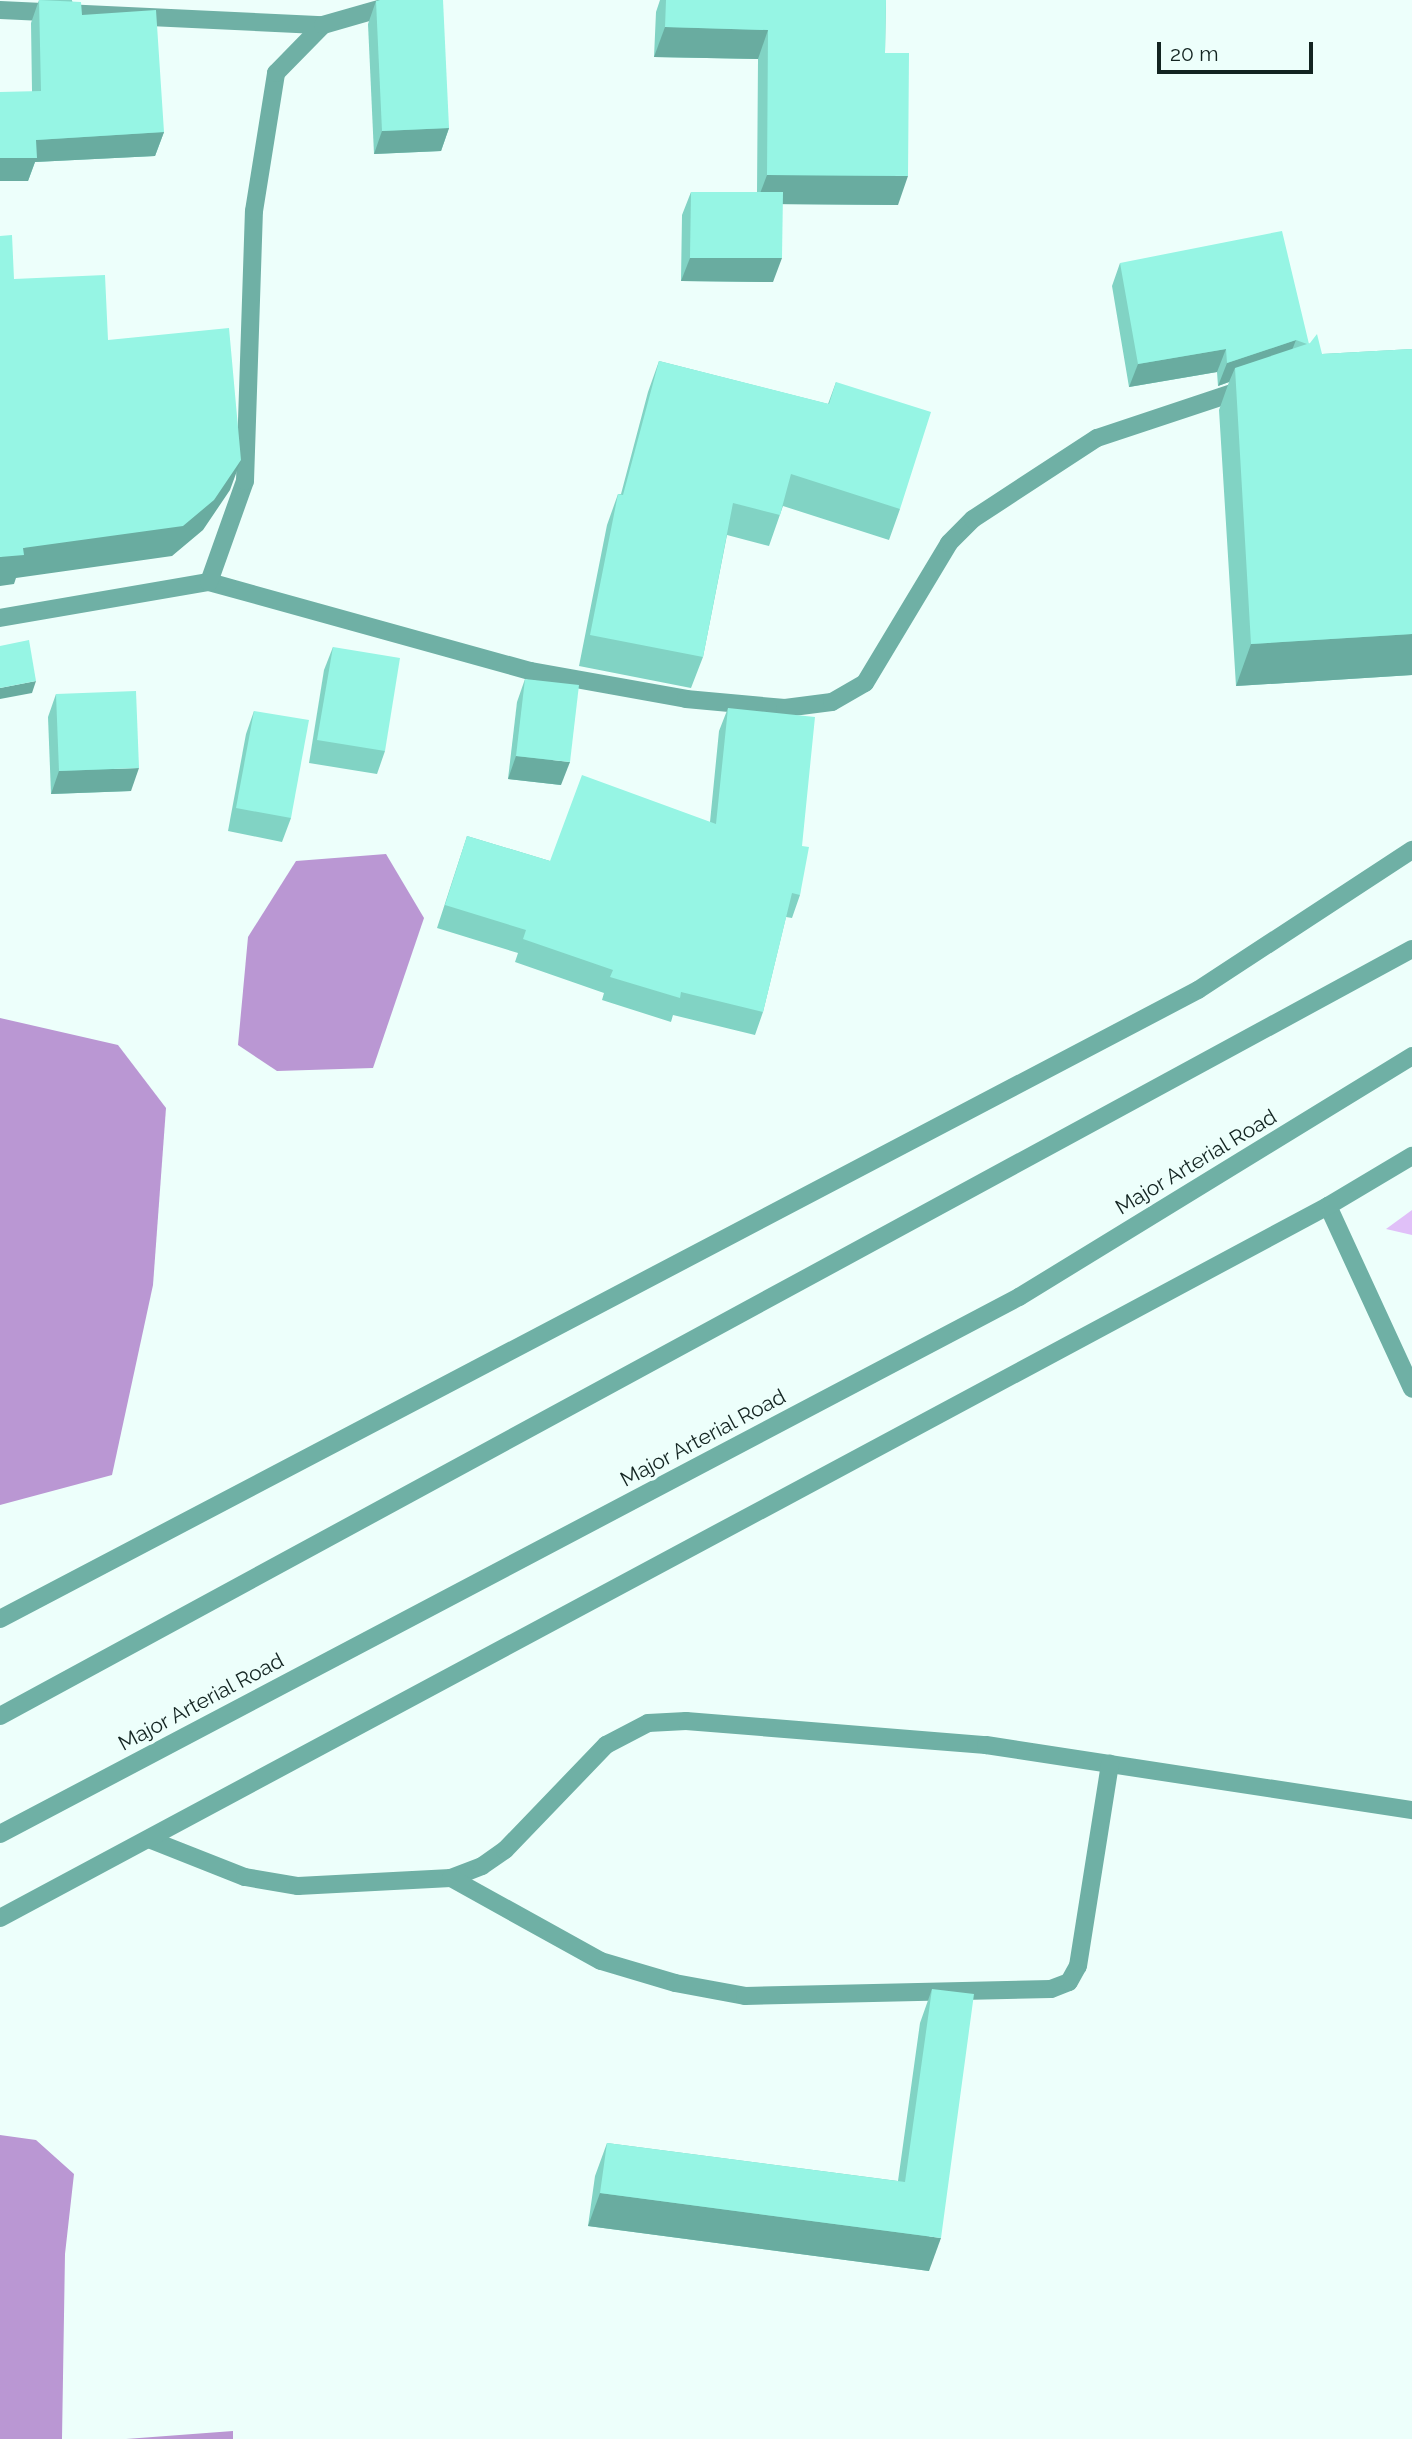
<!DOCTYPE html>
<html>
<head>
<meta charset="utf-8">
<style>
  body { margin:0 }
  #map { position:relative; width:1412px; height:2439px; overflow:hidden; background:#edfffb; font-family:Raleway,sans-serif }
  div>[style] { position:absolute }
  .green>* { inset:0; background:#e0c0f8 }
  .water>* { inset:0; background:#ba97d3 }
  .minor>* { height:18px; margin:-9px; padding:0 9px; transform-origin:9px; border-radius:9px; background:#6fb0a5 }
  .wall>* { inset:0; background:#81d3c4 }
  .shaded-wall>* { inset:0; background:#69aca0 }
  .building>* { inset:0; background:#96f5e4 }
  span { translate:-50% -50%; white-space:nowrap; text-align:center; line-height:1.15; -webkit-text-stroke:7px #edfffb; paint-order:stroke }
  .street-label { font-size:21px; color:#132421 }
  .scale { position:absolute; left:1157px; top:42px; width:156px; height:32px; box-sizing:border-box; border:4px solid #132421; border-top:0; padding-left:9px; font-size:21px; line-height:24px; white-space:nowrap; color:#132421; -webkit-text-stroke:5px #edfffb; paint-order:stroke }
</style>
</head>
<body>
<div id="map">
  <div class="green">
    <i style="clip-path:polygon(1412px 1210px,1412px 1235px,1386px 1229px)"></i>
  </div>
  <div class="water">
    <i style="clip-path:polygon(386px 854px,424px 918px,373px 1068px,277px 1071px,238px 1045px,248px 937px,296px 861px)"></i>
    <i style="clip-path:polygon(0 1018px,118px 1045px,166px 1108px,153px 1285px,112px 1475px,0 1505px)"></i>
    <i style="clip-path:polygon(0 2135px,36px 2140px,74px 2174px,65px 2254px,62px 2439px,0 2439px)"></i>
    <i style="clip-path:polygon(233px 2431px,233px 2439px,126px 2439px)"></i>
  </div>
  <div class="minor">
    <i style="left:0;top:10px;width:323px;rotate:2.7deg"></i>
    <i style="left:209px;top:582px;width:334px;rotate:15.5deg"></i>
    <i style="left:531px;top:671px;width:158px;rotate:10.2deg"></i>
    <i style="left:686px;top:699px;width:99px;rotate:5.2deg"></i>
    <i style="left:785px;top:708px;width:47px;rotate:-7.3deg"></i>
    <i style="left:832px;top:702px;width:38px;rotate:-30deg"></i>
    <i style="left:865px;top:683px;width:163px;rotate:-59deg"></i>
    <i style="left:949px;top:543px;width:34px;rotate:-45deg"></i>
    <i style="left:973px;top:519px;width:148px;rotate:-33.2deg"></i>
    <i style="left:1097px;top:438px;width:158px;rotate:-18.4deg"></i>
    <i style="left:0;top:618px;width:212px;rotate:-9.8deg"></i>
    <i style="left:209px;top:582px;width:107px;rotate:-70.4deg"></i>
    <i style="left:245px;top:481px;width:270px;rotate:-88.1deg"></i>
    <i style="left:254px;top:211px;width:140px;rotate:-80.9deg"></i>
    <i style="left:276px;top:73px;width:67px;rotate:-45.6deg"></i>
    <i style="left:323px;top:25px;width:91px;rotate:-16deg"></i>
    <i style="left:1328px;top:1206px;width:201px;rotate:65.3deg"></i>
    <i style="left:0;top:1619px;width:1353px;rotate:-27.7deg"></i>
    <i style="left:1198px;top:990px;width:256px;rotate:-33.2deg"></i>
    <i style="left:0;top:1716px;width:1607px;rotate:-28.51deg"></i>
    <i style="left:0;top:1834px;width:1152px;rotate:-27.79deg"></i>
    <i style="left:1019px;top:1297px;width:461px;rotate:-31.5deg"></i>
    <i style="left:151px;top:1840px;width:101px;rotate:21.5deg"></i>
    <i style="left:245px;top:1877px;width:54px;rotate:9.6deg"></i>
    <i style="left:298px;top:1886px;width:153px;rotate:-3deg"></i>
    <i style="left:451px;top:1878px;width:33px;rotate:-21deg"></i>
    <i style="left:482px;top:1866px;width:28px;rotate:-35deg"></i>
    <i style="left:505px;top:1850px;width:146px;rotate:-46.1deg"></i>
    <i style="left:606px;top:1745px;width:47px;rotate:-27.6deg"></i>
    <i style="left:648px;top:1723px;width:38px;rotate:-3deg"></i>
    <i style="left:686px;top:1721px;width:301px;rotate:4.6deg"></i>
    <i style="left:986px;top:1745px;width:431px;rotate:8.7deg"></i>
    <i style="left:451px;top:1878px;width:171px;rotate:29deg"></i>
    <i style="left:601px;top:1961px;width:77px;rotate:16.6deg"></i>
    <i style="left:675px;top:1983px;width:71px;rotate:10.5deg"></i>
    <i style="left:745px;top:1996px;width:306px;rotate:-1.3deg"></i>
    <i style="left:1051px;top:1989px;width:19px;rotate:-21deg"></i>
    <i style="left:1069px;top:1982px;width:18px;rotate:-61deg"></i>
    <i style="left:1078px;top:1966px;width:205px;rotate:-81deg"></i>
    <i style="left:0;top:1918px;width:1507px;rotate:-28.2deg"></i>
    <i style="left:1328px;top:1206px;width:98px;rotate:-30.8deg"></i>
  </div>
  <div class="wall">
    <i style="clip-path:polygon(30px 0,72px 0,72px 1px,164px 132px,155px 156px,35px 162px,28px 181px,32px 91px,31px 23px,39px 0)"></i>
    <i style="clip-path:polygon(660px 0,886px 0,885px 53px,898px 205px,782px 204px,773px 282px,681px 281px,682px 215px,691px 192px,757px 192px,758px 59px,654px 57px,656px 12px)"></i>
    <i style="clip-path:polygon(376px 1px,449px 128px,441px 151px,374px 154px,368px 24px)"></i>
    <i style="clip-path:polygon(1120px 263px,1309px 344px,1322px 354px,1412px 349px,1412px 675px,1236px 686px,1219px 410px,1229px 382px,1218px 386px,1217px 372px,1129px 387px,1112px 286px)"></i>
    <i style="clip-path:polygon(659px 361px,828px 404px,836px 382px,900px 509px,889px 540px,783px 506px,769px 546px,727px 535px,703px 657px,691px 688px,579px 666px,607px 525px,618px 494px,621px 494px,648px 392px)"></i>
    <i style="clip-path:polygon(333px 647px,385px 751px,377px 774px,309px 763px,324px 670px)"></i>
    <i style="clip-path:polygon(525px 679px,561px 785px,508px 779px,517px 702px)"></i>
    <i style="clip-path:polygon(56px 694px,131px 791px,51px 794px,48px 717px)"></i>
    <i style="clip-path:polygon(728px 708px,802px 846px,800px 895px,792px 918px,786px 917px,763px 1012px,755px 1035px,673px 1015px,671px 1022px,602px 1000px,604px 993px,515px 962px,518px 953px,437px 928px,467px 836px,550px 861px,710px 822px,719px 731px)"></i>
    <i style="clip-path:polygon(254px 711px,291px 818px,282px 842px,228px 831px,246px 734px)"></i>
    <i style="clip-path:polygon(932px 1989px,929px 2271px,588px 2226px,595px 2176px,607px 2143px,898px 2181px,920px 2023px)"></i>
  </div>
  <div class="shaded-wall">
    <i style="clip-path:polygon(665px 27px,768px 30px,758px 59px,654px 57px)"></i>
    <i style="clip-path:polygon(449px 128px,441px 151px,374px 154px,382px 131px)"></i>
    <i style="clip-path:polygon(164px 132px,155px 156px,35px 162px,28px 181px,0 181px,0 158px,36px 140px)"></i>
    <i style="clip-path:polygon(767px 175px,908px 176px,898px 205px,756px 204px)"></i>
    <i style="clip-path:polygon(690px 258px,782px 258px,773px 282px,681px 281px)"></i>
    <i style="clip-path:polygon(1296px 340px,1287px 363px,1235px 368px,1229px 382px,1218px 386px,1227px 363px)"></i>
    <i style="clip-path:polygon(1226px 349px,1217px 372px,1129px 387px,1138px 364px)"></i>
    <i style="clip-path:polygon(241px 460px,230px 490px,203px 530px,172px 556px,16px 578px,14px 584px,0 586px,0 557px,23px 548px)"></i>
    <i style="clip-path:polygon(1412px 634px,1412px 675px,1236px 686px,1251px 644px)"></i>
    <i style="clip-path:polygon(36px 681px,32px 693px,0 699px,0 688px)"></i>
    <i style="clip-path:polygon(516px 756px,570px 762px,561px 785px,508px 779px)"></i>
    <i style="clip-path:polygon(139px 768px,131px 791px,51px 794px,59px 771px)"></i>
    <i style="clip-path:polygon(600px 2193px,941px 2238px,929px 2271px,588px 2226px)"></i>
  </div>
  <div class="building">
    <i style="clip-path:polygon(39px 0,81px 2px,82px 15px,156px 10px,164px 132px,36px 140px,37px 158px,0 158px,0 92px,41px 91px)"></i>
    <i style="clip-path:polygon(380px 0,443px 0,449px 128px,382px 131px,376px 1px)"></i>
    <i style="clip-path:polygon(666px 0,886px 0,885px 53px,909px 53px,908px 176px,767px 175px,768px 30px,665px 27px)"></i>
    <i style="clip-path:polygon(691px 192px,783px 192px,782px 258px,690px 258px)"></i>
    <i style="clip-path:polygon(1282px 231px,1309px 344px,1307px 344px,1296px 340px,1227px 363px,1226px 349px,1138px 364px,1120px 263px)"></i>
    <i style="clip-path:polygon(12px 235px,14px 279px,105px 275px,108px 340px,229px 328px,241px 460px,214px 500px,183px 526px,23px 548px,24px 555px,0 557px,0 236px)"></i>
    <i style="clip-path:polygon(1317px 334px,1322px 354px,1412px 349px,1412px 634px,1251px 644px,1235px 368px,1310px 343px)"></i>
    <i style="clip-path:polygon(659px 361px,829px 404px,836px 382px,931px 412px,900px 509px,791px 474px,780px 515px,733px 503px,703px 657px,590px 635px,618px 494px,623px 495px)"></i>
    <i style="clip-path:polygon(29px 640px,36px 681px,0 688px,0 646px)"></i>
    <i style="clip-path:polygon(333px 647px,400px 658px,385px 751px,317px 740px)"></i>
    <i style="clip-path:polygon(525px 679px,579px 685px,570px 762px,516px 756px)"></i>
    <i style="clip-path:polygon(136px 691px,139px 768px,59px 771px,56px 694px)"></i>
    <i style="clip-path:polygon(728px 708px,815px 717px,802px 846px,809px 847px,800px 895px,792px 893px,763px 1012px,681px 992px,680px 998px,610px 977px,613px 970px,523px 939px,526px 930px,445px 905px,467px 836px,550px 861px,582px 775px,716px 824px)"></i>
    <i style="clip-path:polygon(254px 711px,309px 720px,291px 818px,236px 808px)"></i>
    <i style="clip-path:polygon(932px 1989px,974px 1994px,941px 2238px,600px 2193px,607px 2143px,905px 2182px)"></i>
  </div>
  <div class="street-label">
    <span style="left:1196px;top:1162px;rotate:-31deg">Major Arterial Road</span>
    <span style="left:703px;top:1438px;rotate:-28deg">Major Arterial Road</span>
    <span style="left:201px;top:1702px;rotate:-28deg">Major Arterial Road</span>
  </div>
  <div class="scale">20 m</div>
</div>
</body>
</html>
